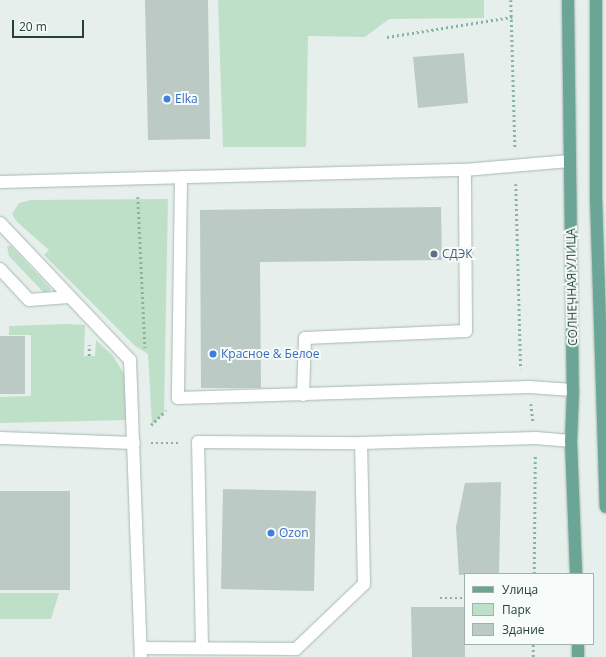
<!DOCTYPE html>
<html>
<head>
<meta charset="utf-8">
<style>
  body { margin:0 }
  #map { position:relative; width:606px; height:657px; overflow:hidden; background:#e6efeb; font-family:"Open Sans",sans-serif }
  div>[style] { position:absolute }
  .green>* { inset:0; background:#bfe0c8 }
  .building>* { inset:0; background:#bbcac4 }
  .path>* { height:2.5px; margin-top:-1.25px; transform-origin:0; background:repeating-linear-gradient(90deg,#86b3a5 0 2px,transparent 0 5px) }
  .roads { filter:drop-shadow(0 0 1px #a8b8b2) drop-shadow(0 0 1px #a8b8b2) }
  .minor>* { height:12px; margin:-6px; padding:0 6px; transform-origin:6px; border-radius:6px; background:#fff }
  .major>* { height:12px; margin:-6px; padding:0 6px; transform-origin:6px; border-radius:6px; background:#6aa596 }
  .dots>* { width:11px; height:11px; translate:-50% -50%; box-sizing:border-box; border:2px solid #f7fbf9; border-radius:50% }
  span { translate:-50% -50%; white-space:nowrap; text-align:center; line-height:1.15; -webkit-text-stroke:4px #f7fbf9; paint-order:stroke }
  .shop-label { font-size:12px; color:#366cbe }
  .left { translate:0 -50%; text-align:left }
  .service-label { font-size:12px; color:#4e5e75 }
  .street-label { font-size:12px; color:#24423a }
  .legend { position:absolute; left:464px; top:573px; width:130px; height:72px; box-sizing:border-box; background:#f7fbf9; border:1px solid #a3b1ad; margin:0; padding:5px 7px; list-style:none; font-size:12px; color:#24423a }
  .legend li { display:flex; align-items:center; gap:8px; height:20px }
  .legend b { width:20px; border:1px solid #a3b1ad }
  .scale { position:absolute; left:12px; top:20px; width:72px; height:18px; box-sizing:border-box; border:2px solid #24423a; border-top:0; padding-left:5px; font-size:12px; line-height:14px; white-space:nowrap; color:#24423a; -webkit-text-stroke:3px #f7fbf9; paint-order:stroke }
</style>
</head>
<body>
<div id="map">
  <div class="green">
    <i style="clip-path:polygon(218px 0,484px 0,484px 18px,389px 19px,365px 37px,308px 36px,306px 147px,223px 147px)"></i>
    <i style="clip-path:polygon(168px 199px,164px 413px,152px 425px,148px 354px,134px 345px,44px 255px,49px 250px,17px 222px,12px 214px,19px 203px,31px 200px)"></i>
    <i style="clip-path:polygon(7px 246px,11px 246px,51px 289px,48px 292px,43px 292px,9px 256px)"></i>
    <i style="clip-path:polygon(66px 324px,85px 325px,84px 356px,95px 356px,96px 340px,113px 356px,126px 377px,128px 420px,0 423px,0 397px,31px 396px,31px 335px,9px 335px,9px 326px)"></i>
    <i style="clip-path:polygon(0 593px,59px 593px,51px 619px,0 619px)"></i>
  </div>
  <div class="building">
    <i style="clip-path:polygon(145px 0,208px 0,210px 139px,148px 140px)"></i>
    <i style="clip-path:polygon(464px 53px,468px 103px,418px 108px,413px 57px)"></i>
    <i style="clip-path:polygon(441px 207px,442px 260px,260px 262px,261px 388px,201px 388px,200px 210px)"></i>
    <i style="clip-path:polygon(0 336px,25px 336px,25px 394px,0 394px)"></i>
    <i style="clip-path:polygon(501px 482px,499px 573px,459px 575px,456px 527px,465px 483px)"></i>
    <i style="clip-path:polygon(223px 489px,316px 491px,314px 591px,221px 589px)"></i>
    <i style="clip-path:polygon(0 491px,70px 491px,70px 590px,0 590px)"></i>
    <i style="clip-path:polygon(411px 607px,465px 607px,465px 657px,412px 657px)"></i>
  </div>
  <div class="path">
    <i style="left:511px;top:0;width:147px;rotate:88.4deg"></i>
    <i style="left:387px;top:37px;width:127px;rotate:-9.1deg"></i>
    <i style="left:516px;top:184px;width:185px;rotate:88.5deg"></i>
    <i style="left:138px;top:197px;width:151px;rotate:87.3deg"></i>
    <i style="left:89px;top:356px;width:11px;rotate:-90deg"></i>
    <i style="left:531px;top:404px;width:17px;rotate:83deg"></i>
    <i style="left:151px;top:425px;width:21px;rotate:-45deg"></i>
    <i style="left:151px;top:443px;width:29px"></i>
    <i style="left:534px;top:574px;width:118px;rotate:-89.5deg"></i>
    <i style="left:440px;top:598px;width:25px"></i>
    <i style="left:533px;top:657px;width:13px;rotate:-90deg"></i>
  </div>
  <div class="roads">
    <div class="minor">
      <i style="left:181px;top:177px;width:221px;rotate:90.8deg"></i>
      <i style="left:178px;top:398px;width:351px;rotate:-1.8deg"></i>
      <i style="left:529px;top:387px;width:44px;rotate:3.9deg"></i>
      <i style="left:0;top:182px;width:465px;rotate:-1.5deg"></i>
      <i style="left:465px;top:170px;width:105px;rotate:-4.9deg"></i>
      <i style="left:0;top:223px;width:189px;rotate:46.5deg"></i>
      <i style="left:130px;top:360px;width:297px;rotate:87.9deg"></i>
      <i style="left:0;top:269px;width:42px;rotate:46.9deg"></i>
      <i style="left:29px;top:300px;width:40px;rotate:-4.3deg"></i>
      <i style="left:303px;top:395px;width:57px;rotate:-88deg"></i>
      <i style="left:305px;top:338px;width:161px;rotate:-2.5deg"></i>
      <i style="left:466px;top:331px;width:161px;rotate:-90.4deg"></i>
      <i style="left:0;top:438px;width:134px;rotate:2.1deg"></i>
      <i style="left:202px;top:647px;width:205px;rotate:-91.1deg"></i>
      <i style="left:198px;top:442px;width:163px;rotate:0.4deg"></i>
      <i style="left:361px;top:443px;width:175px;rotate:-1.6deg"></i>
      <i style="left:536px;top:438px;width:35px;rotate:5deg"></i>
      <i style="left:141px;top:648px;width:155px;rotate:0.4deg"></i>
      <i style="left:296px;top:649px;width:94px;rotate:-43.7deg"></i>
      <i style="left:364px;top:584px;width:141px;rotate:-91.2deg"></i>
    </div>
    <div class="major">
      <i style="left:568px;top:0;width:390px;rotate:89.3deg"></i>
      <i style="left:573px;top:390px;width:51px;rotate:92.2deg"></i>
      <i style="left:571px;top:441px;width:133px;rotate:87.8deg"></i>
      <i style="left:596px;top:0;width:197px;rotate:90deg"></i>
      <i style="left:596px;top:197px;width:310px;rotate:88.2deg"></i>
      <i style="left:578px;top:644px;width:13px;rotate:90deg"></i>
    </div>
  </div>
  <div class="dots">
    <i style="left:167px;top:99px;background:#3f7fe0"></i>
    <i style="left:434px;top:254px;background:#5c6f8a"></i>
    <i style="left:213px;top:354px;background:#3f7fe0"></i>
    <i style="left:271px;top:533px;background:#3f7fe0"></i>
  </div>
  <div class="shop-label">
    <span class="left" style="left:175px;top:99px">Elka</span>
    <span class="left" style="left:221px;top:354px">Красное &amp; Белое</span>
    <span class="left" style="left:279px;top:533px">Ozon</span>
  </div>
  <div class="service-label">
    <span class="left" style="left:442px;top:254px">СДЭК</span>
  </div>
  <div class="street-label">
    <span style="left:572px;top:287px;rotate:-91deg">СОЛНЕЧНАЯ УЛИЦА</span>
  </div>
  <ul class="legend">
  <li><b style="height:5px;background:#6aa596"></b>Улица</li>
  <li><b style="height:11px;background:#bfe0c8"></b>Парк</li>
  <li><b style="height:11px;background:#bbcac4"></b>Здание</li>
  </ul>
  <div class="scale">20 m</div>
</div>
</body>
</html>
